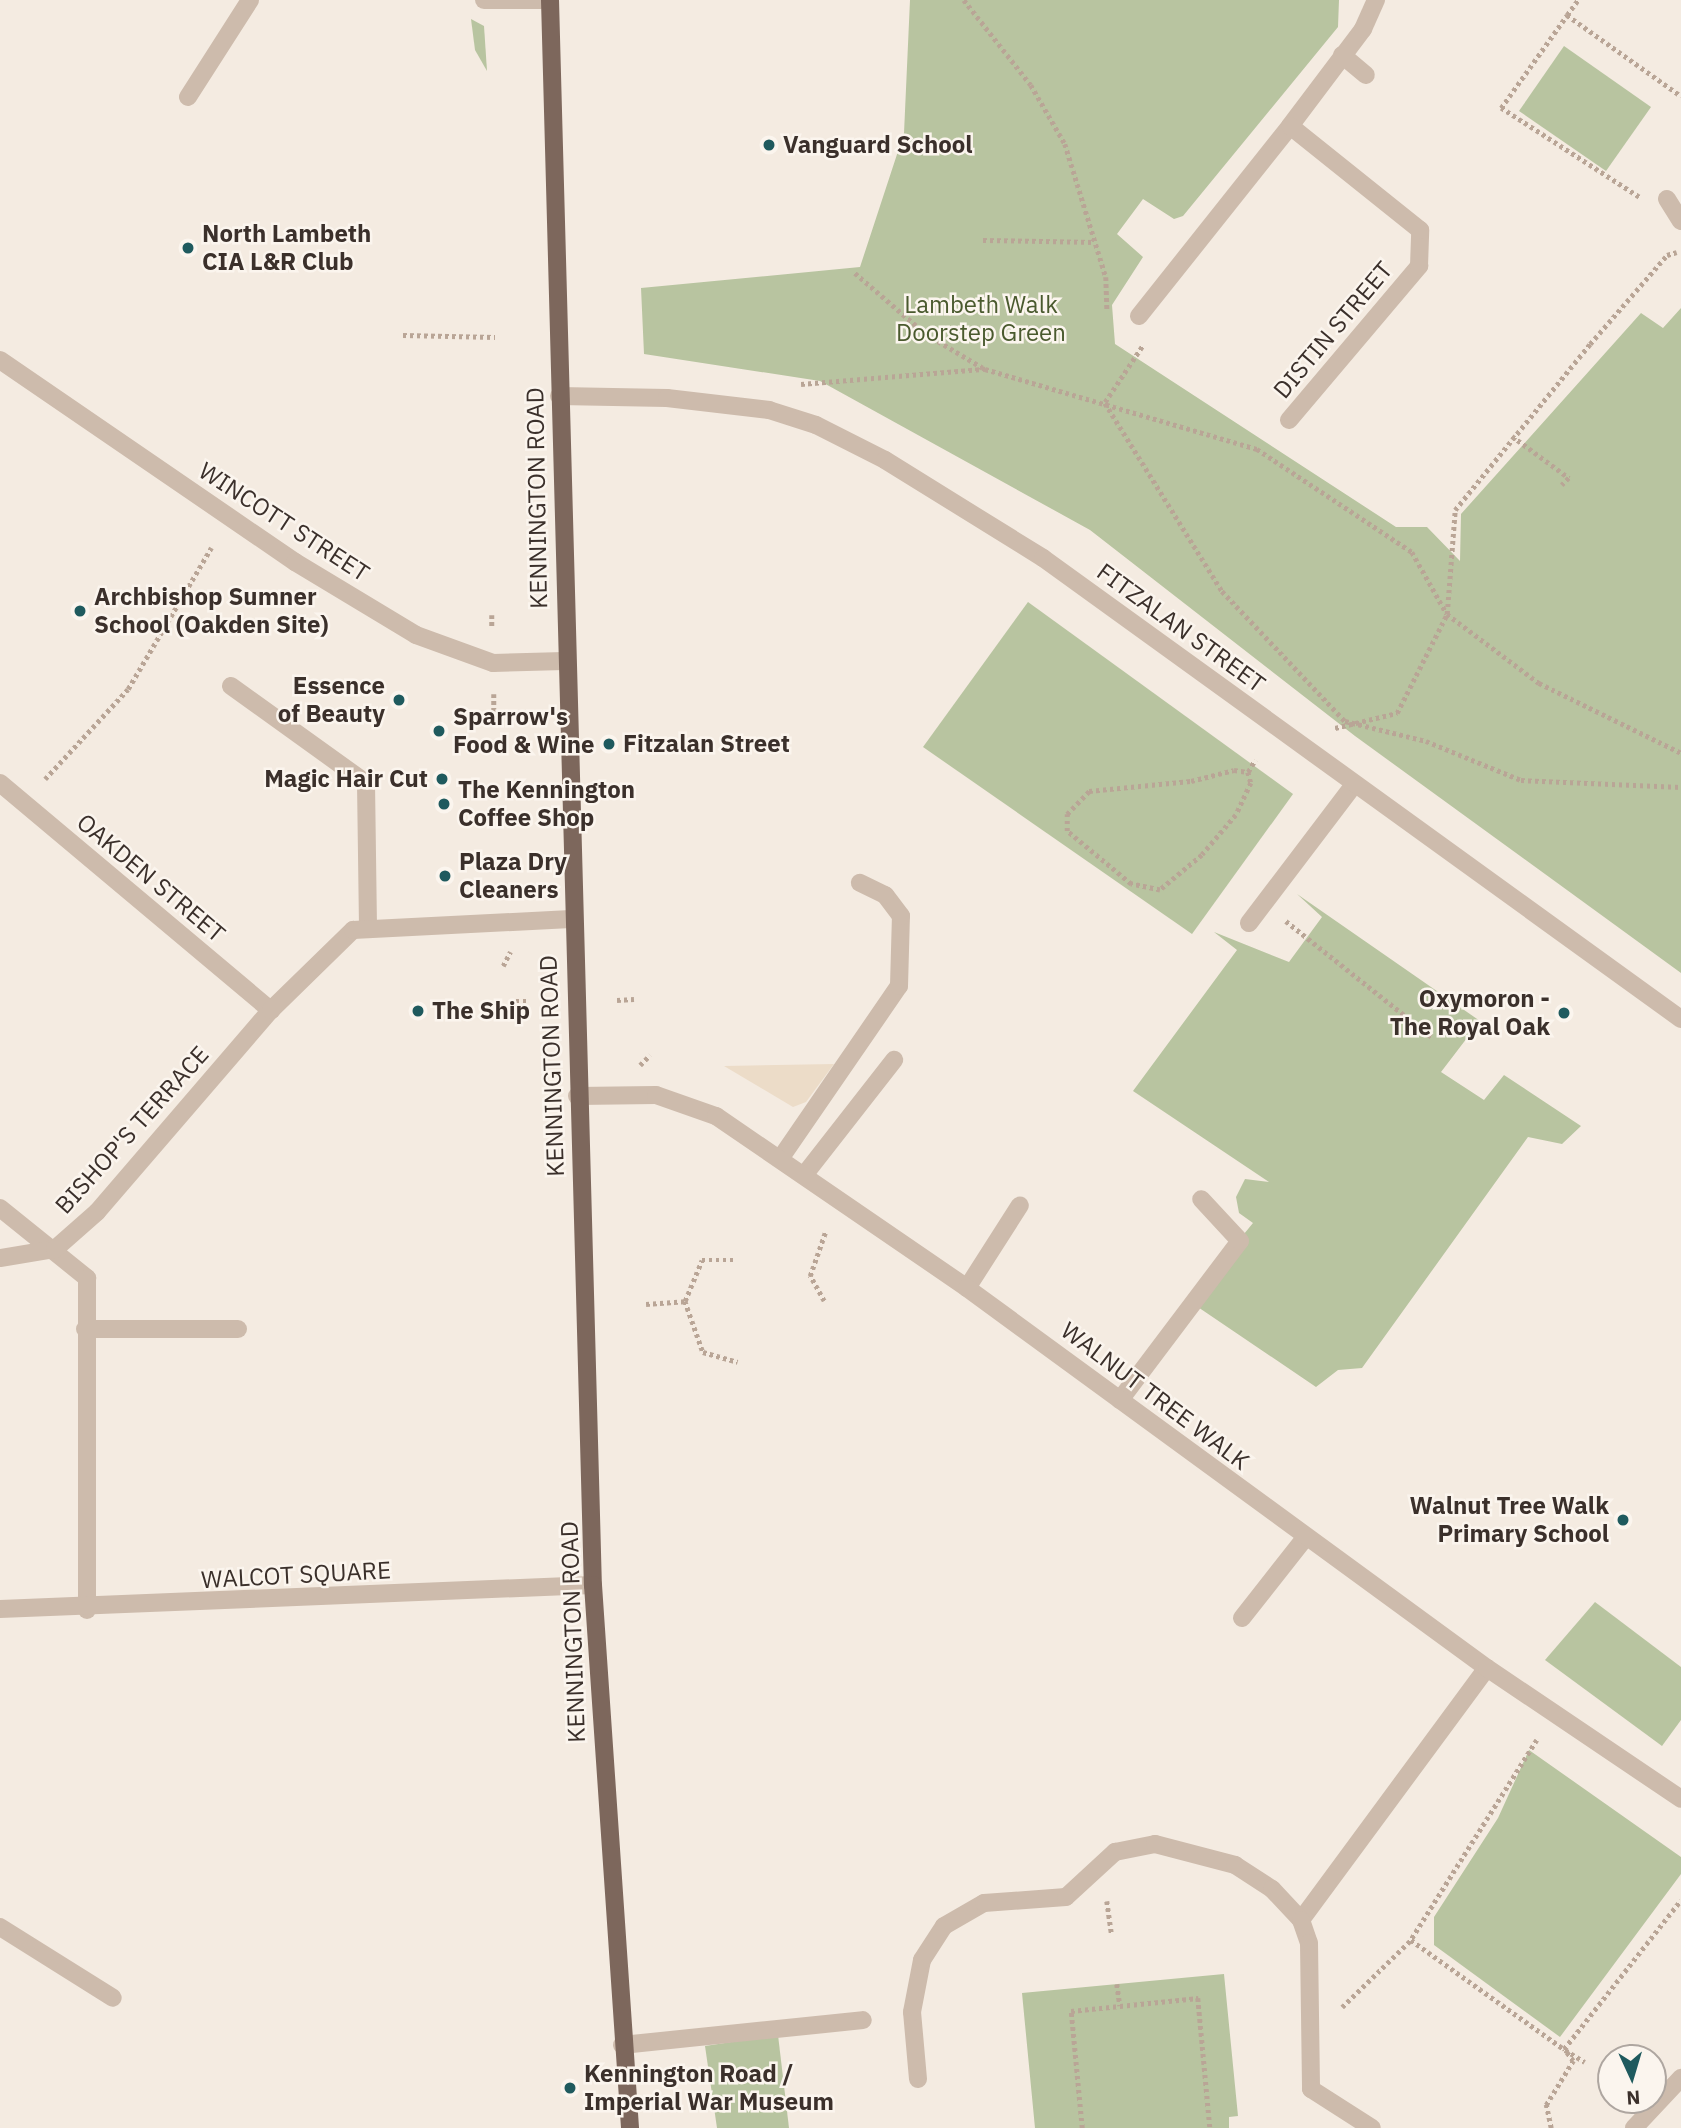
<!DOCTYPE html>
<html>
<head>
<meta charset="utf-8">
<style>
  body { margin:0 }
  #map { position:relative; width:1681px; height:2128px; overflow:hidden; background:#f4ebe1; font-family:"IBM Plex Sans",sans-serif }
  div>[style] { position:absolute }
  .green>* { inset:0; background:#b8c4a0 }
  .plaza>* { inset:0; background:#ecdcc8 }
  .path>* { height:4.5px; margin-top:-2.25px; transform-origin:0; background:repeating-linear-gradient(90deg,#b9a596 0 3.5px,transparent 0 7px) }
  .lane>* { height:18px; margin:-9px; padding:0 9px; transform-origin:9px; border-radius:9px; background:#cdbbac }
  .street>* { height:18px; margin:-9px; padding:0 9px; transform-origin:9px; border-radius:9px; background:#cdbbac }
  .primary>* { height:18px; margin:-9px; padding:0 9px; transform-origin:9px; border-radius:9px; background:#7d675c }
  .dots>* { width:19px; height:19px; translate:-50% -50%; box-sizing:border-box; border:4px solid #fbf5ee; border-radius:50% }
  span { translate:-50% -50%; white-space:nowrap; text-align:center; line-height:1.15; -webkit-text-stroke:5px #fbf5ee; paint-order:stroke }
  .poi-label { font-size:24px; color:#3b302b; font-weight:700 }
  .left { translate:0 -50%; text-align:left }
  .right { translate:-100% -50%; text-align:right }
  .park-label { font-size:24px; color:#4a5a2e }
  .street-label { font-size:24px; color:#3b302b }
  .north { position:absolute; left:1597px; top:2044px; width:70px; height:70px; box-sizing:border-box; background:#fbf5ee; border:2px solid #aea6a0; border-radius:50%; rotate:176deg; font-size:19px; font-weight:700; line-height:28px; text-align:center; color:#3b302b }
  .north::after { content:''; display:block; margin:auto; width:24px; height:32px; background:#1f5a5e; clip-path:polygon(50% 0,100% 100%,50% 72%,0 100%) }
</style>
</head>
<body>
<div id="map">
  <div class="green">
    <i style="clip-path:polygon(910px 0,1339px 0,1338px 27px,1183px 216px,1174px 219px,1143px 199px,1117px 234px,1143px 257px,1112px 305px,1115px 344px,1396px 527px,1427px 527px,1460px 561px,1461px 514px,1641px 313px,1663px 328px,1681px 308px,1681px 973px,1355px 736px,1090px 530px,820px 381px,644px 354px,641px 288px,860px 267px,904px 133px)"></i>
    <i style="clip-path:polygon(471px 19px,484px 26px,487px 71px,475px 50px)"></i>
    <i style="clip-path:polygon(1564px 46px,1651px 107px,1606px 171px,1519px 111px)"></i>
    <i style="clip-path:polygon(1028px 602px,1293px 794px,1192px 934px,923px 747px)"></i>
    <i style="clip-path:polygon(1297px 894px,1480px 1021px,1441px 1072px,1484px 1100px,1504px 1075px,1581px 1126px,1562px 1144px,1528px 1137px,1362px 1368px,1338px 1370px,1316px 1387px,1189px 1301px,1253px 1223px,1239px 1213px,1236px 1197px,1245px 1179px,1269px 1182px,1133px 1091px,1237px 950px,1214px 932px,1289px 962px,1322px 917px)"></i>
    <i style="clip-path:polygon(1595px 1602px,1681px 1667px,1681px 1720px,1662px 1746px,1545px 1660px)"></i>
    <i style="clip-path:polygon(1529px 1750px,1681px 1857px,1681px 1874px,1560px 2037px,1434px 1945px,1434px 1917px,1498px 1818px)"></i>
    <i style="clip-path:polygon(1224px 1974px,1238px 2116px,1229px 2117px,1229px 2128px,1035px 2128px,1022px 1993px)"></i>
    <i style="clip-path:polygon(778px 2035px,789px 2128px,717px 2128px,705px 2046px)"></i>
  </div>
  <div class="plaza">
    <i style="clip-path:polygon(834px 1064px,806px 1102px,793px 1107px,724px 1066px)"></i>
  </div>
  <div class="path">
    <i style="left:964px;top:0;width:108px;rotate:51.8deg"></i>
    <i style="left:1031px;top:85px;width:68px;rotate:60deg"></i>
    <i style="left:1065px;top:144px;width:139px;rotate:72.9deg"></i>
    <i style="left:1106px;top:277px;width:33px;rotate:88deg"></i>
    <i style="left:1567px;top:15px;width:19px;rotate:-54deg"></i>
    <i style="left:1639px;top:197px;width:164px;rotate:-147.2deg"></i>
    <i style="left:1501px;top:108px;width:114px;rotate:-54.6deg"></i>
    <i style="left:1567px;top:15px;width:140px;rotate:35.4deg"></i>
    <i style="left:983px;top:240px;width:112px;rotate:1deg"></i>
    <i style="left:855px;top:273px;width:94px;rotate:40.7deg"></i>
    <i style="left:926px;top:334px;width:66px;rotate:30.8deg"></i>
    <i style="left:403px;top:335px;width:92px;rotate:1.2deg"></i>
    <i style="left:801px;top:384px;width:185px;rotate:-4.7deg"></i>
    <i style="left:985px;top:369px;width:284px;rotate:16.4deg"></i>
    <i style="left:1257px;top:449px;width:186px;rotate:33.6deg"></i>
    <i style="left:1412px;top:552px;width:71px;rotate:60.6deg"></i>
    <i style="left:1447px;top:614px;width:115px;rotate:36.9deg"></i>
    <i style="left:1539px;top:683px;width:158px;rotate:26.2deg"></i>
    <i style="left:1105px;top:402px;width:69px;rotate:-56.3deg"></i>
    <i style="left:1105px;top:403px;width:221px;rotate:58.1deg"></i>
    <i style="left:1222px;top:591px;width:179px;rotate:46.6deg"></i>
    <i style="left:1345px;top:721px;width:83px;rotate:13.9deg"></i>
    <i style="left:1426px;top:741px;width:103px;rotate:22.3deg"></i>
    <i style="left:1521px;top:780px;width:160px;rotate:2.5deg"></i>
    <i style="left:1512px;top:436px;width:71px;rotate:36.4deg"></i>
    <i style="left:1569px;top:478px;width:10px;rotate:135deg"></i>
    <i style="left:492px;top:615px;width:11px;rotate:90deg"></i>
    <i style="left:494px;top:694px;width:18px;rotate:90deg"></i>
    <i style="left:1335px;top:728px;width:64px;rotate:-13.6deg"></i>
    <i style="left:1397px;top:713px;width:111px;rotate:-63.2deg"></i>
    <i style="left:1447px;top:614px;width:104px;rotate:-85.6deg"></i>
    <i style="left:1455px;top:510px;width:214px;rotate:-50.9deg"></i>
    <i style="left:1590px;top:344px;width:118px;rotate:-49.1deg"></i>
    <i style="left:1667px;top:255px;width:10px;rotate:-17deg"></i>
    <i style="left:1234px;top:770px;width:14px;rotate:8deg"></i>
    <i style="left:1248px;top:772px;width:11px;rotate:75deg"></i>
    <i style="left:1251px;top:783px;width:35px;rotate:115deg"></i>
    <i style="left:1236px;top:815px;width:52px;rotate:130.4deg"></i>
    <i style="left:1202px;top:855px;width:55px;rotate:140.2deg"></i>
    <i style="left:1160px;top:890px;width:30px;rotate:-168deg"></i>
    <i style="left:1131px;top:884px;width:83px;rotate:-140.4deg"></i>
    <i style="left:1067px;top:831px;width:17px;rotate:-90deg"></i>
    <i style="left:1067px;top:814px;width:32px;rotate:-46deg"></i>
    <i style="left:1089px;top:791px;width:102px;rotate:-5.6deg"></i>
    <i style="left:1191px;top:781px;width:44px;rotate:-14.3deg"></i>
    <i style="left:1248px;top:772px;width:14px;rotate:-60deg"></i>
    <i style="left:45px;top:779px;width:122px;rotate:-47.3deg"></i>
    <i style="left:128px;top:689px;width:164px;rotate:-59.5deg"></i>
    <i style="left:1286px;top:921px;width:188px;rotate:38.5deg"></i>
    <i style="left:503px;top:966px;width:16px;rotate:-63deg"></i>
    <i style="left:617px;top:1000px;width:17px;rotate:-3deg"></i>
    <i style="left:516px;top:1001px;width:12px"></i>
    <i style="left:640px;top:1065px;width:14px;rotate:-45deg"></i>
    <i style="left:685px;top:1301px;width:44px;rotate:-67.5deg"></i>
    <i style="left:702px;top:1260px;width:32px"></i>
    <i style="left:824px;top:1301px;width:29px;rotate:-119deg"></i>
    <i style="left:810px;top:1276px;width:46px;rotate:-70.8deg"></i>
    <i style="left:646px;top:1304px;width:39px;rotate:-4deg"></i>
    <i style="left:685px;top:1301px;width:54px;rotate:70.6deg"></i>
    <i style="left:703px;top:1352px;width:36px;rotate:16deg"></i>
    <i style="left:1537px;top:1740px;width:236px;rotate:122.2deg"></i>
    <i style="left:1411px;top:1940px;width:188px;rotate:35.5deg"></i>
    <i style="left:1564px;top:2049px;width:189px;rotate:-51.9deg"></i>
    <i style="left:1107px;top:1901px;width:34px;rotate:82deg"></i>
    <i style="left:1117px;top:1984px;width:22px;rotate:82deg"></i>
    <i style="left:1342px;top:2007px;width:96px;rotate:-44.2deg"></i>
    <i style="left:1565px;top:2050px;width:23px;rotate:31deg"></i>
    <i style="left:1082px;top:2128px;width:118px;rotate:-95.4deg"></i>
    <i style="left:1071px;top:2011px;width:128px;rotate:-5.8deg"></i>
    <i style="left:1198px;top:1998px;width:131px;rotate:84.7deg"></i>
    <i style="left:1551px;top:2128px;width:24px;rotate:-102deg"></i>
    <i style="left:1546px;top:2105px;width:52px;rotate:-58.5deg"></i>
    <i style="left:1573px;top:2061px;width:15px;rotate:-127deg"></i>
  </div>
  <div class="lane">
    <i style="left:1342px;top:55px;width:31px;rotate:40deg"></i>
    <i style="left:188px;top:97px;width:115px;rotate:-57.4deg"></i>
    <i style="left:231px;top:686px;width:166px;rotate:35.7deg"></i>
    <i style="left:366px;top:783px;width:144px;rotate:89.2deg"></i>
    <i style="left:1249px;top:923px;width:172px;rotate:-52.8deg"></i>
    <i style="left:780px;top:1159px;width:210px;rotate:-55.5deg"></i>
    <i style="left:899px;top:986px;width:70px;rotate:-88.4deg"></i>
    <i style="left:901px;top:916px;width:26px;rotate:-127deg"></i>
    <i style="left:885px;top:895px;width:28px;rotate:-154deg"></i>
    <i style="left:805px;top:1174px;width:145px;rotate:-52deg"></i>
    <i style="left:967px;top:1288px;width:98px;rotate:-57.4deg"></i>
    <i style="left:85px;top:1329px;width:153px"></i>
    <i style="left:1120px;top:1400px;width:199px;rotate:-53deg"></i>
    <i style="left:1240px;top:1241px;width:57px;rotate:-132.9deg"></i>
    <i style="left:1242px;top:1618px;width:102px;rotate:-51.8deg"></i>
    <i style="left:1301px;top:1920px;width:313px;rotate:-53.6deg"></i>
    <i style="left:622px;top:2045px;width:242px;rotate:-5.9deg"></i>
    <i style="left:918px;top:2079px;width:67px;rotate:-95.1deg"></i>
    <i style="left:912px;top:2012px;width:53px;rotate:-79.1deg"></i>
    <i style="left:922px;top:1960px;width:40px;rotate:-57.1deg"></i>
    <i style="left:944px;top:1926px;width:46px;rotate:-29.9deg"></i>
    <i style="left:984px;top:1903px;width:82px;rotate:-4.2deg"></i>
    <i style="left:1066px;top:1897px;width:67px;rotate:-42.6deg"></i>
    <i style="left:1115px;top:1852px;width:41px;rotate:-11.3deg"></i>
    <i style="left:1155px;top:1844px;width:83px;rotate:14.7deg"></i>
    <i style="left:1235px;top:1865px;width:44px;rotate:33deg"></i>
    <i style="left:1272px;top:1889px;width:42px;rotate:46.9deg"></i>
    <i style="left:1301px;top:1920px;width:24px;rotate:71deg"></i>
    <i style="left:1309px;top:1943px;width:146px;rotate:89.2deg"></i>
    <i style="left:1311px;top:2089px;width:72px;rotate:32.6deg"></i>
    <i style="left:1634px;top:2128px;width:69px;rotate:-46.8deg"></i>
  </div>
  <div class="street">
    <i style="left:484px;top:0;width:57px"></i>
    <i style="left:1667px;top:199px;width:26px;rotate:58deg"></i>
    <i style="left:1139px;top:316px;width:243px;rotate:-51.5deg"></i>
    <i style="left:1290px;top:126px;width:121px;rotate:-53deg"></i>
    <i style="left:1363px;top:29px;width:32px;rotate:-66deg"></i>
    <i style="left:0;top:360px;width:358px;rotate:34.4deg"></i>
    <i style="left:295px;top:562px;width:141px;rotate:31.1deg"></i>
    <i style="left:416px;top:635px;width:82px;rotate:20deg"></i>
    <i style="left:493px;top:663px;width:71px;rotate:-1.6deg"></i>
    <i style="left:559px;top:396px;width:108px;rotate:1.1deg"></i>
    <i style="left:667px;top:398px;width:103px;rotate:6.7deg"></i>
    <i style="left:769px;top:410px;width:49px;rotate:17.7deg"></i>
    <i style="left:816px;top:425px;width:77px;rotate:26.9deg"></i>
    <i style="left:885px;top:460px;width:186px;rotate:31.8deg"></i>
    <i style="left:1043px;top:558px;width:787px;rotate:35.85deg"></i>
    <i style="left:1289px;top:420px;width:202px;rotate:-49.8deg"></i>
    <i style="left:1419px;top:266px;width:36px;rotate:-88deg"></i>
    <i style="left:1420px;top:230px;width:166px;rotate:-141.3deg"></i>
    <i style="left:0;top:783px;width:354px;rotate:40deg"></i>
    <i style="left:577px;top:1096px;width:79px;rotate:-0.7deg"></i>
    <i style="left:656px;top:1095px;width:64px;rotate:19.3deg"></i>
    <i style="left:716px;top:1116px;width:304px;rotate:34.4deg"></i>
    <i style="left:967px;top:1288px;width:644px;rotate:36.16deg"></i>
    <i style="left:1487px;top:1668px;width:234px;rotate:34deg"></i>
    <i style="left:0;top:1208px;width:112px;rotate:38.8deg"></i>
    <i style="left:87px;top:1278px;width:332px;rotate:90deg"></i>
    <i style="left:0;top:1258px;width:56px;rotate:-9.3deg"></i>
    <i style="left:55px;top:1249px;width:56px;rotate:-41.4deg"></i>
    <i style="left:97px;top:1212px;width:267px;rotate:-49.3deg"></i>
    <i style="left:271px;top:1010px;width:115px;rotate:-44.3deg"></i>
    <i style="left:353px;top:930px;width:218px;rotate:-2.9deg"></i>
    <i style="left:0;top:1609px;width:593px;rotate:-2.32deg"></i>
    <i style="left:0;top:1927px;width:133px;rotate:32.1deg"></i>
  </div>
  <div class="primary">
    <i style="left:550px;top:0;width:1586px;rotate:88.45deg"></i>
    <i style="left:593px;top:1585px;width:544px;rotate:86.1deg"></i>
  </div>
  <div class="dots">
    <i style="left:769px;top:145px;background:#1f5a5e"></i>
    <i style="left:188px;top:248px;background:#1f5a5e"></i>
    <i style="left:80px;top:611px;background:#1f5a5e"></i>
    <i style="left:399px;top:700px;background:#1f5a5e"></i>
    <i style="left:439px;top:731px;background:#1f5a5e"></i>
    <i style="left:609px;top:744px;background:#1f5a5e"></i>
    <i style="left:442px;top:779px;background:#1f5a5e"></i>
    <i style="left:444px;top:804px;background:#1f5a5e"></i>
    <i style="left:445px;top:876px;background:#1f5a5e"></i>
    <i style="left:418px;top:1011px;background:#1f5a5e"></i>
    <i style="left:1564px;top:1013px;background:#1f5a5e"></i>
    <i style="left:1623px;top:1520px;background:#1f5a5e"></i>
    <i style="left:570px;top:2088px;background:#1f5a5e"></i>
  </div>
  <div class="poi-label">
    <span class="left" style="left:783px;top:145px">Vanguard School</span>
    <span class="left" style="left:202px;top:248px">North Lambeth<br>CIA L&amp;R Club</span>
    <span class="left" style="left:94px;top:611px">Archbishop Sumner<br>School (Oakden Site)</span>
    <span class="right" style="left:385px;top:700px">Essence<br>of Beauty</span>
    <span class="left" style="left:453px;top:731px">Sparrow's<br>Food &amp; Wine</span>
    <span class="left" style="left:623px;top:744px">Fitzalan Street</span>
    <span class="right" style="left:428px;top:779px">Magic Hair Cut</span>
    <span class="left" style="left:458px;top:804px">The Kennington<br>Coffee Shop</span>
    <span class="left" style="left:459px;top:876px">Plaza Dry<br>Cleaners</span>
    <span class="right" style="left:1550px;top:1013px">Oxymoron -<br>The Royal Oak</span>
    <span class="left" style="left:432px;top:1011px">The Ship</span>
    <span class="right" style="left:1609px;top:1520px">Walnut Tree Walk<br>Primary School</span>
    <span class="left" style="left:584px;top:2088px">Kennington Road /<br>Imperial War Museum</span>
  </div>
  <div class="park-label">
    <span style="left:981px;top:319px">Lambeth Walk<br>Doorstep Green</span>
  </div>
  <div class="street-label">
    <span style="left:1333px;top:330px;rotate:-50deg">DISTIN STREET</span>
    <span style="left:537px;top:498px;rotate:-91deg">KENNINGTON ROAD</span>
    <span style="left:284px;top:522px;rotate:33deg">WINCOTT STREET</span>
    <span style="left:1181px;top:628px;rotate:36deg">FITZALAN STREET</span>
    <span style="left:151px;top:878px;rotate:40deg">OAKDEN STREET</span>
    <span style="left:552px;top:1066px;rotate:-92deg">KENNINGTON ROAD</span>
    <span style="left:132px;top:1130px;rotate:-48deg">BISHOP'S TERRACE</span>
    <span style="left:1155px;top:1396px;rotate:37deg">WALNUT TREE WALK</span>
    <span style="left:296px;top:1575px;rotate:-3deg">WALCOT SQUARE</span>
    <span style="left:573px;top:1632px;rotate:-92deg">KENNINGTON ROAD</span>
  </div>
  <div class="north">N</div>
</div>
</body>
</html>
